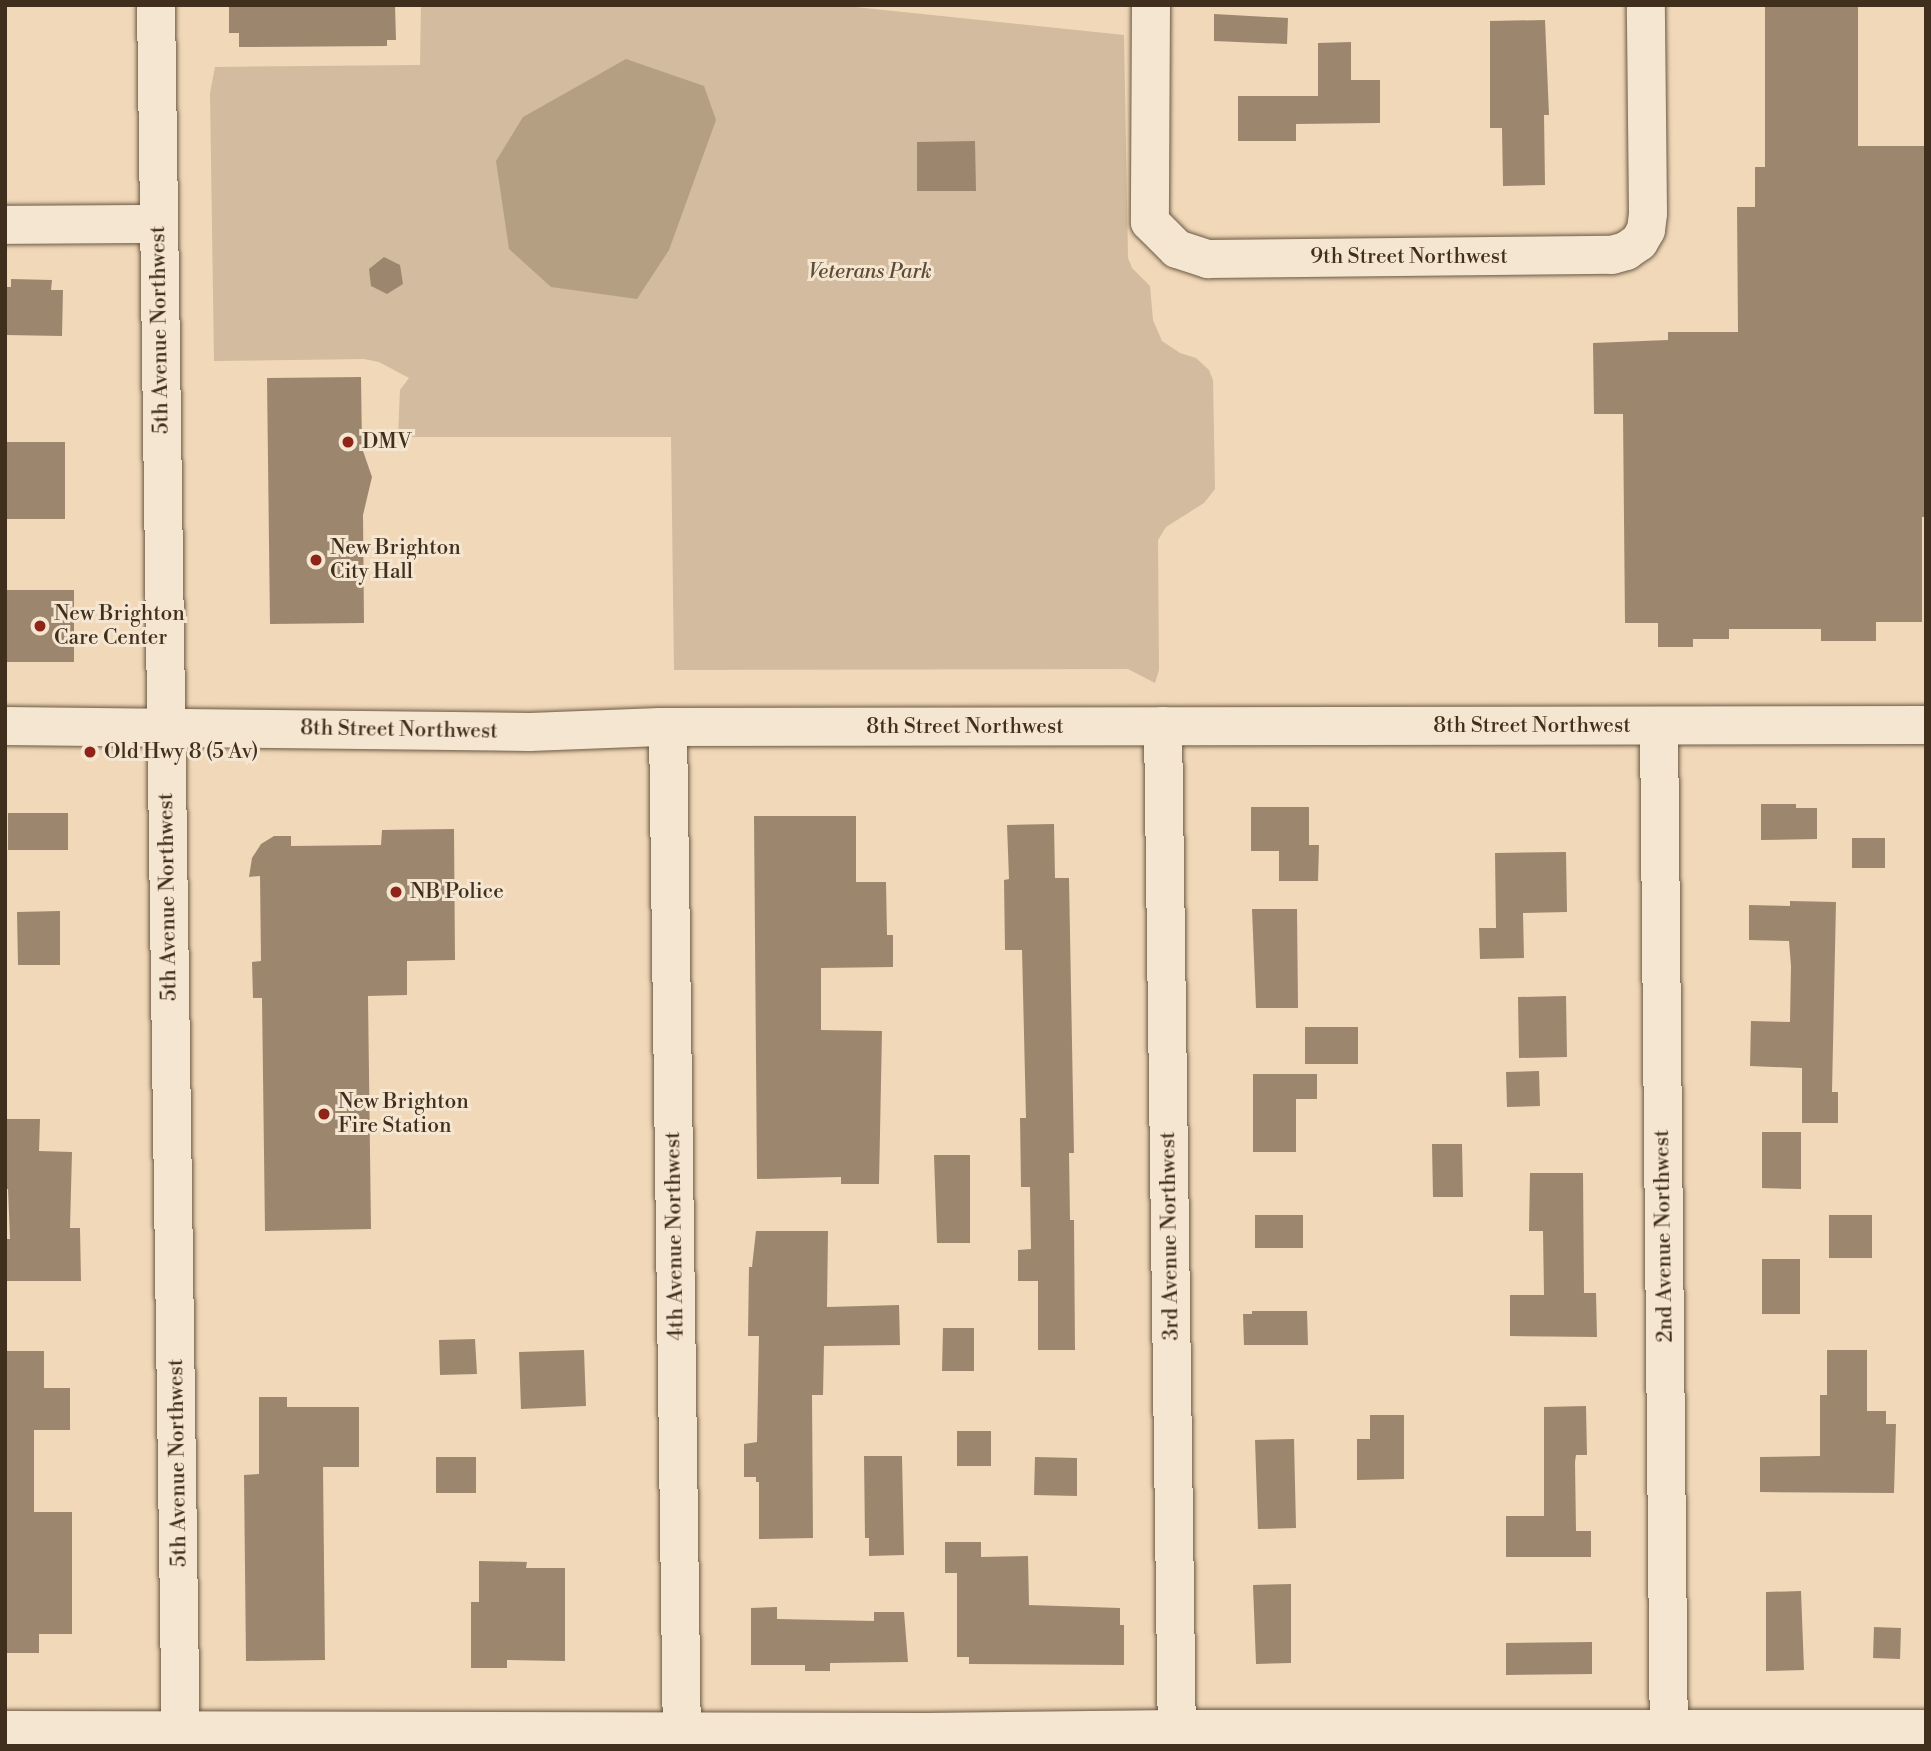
<!DOCTYPE html>
<html>
<head>
<meta charset="utf-8">
<style>
  body { margin:0 }
  #map { position:relative; width:1931px; height:1751px; overflow:hidden; background:#f0d8b8; font-family:"Libre Bodoni",serif }
  div>[style] { position:absolute }
  .green>* { inset:0; background:#d2bb9e }
  .water>* { inset:0; background:#b49f83 }
  .building>* { inset:0; background:#9c876e }
  .roads { filter:drop-shadow(0 0 2px #6c5944) drop-shadow(0 0 2px #6c5944) }
  .minor>* { height:38px; margin:-19px; padding:0 19px; transform-origin:19px; border-radius:19px; background:#f5e6d1 }
  .dots>* { width:19px; height:19px; translate:-50% -50%; box-sizing:border-box; border:4px solid #f5e6d1; border-radius:50% }
  span { translate:-50% -50%; white-space:nowrap; text-align:center; line-height:1.15; -webkit-text-stroke:6px #f5e6d1; paint-order:stroke }
  .street-label { font-size:21px; color:#402f1d }
  .park-label { font-size:21px; color:#5d4b37; font-style:italic }
  .poi-label { font-size:21px; color:#402f1d }
  .left { translate:0 -50%; text-align:left }
  .frame { position:absolute; inset:0; border:7px solid #402f1d; pointer-events:none }
</style>
</head>
<body>
<div id="map">
  <div class="green">
    <i style="clip-path:polygon(421px 5px,836px 5px,1124px 35px,1128px 258px,1132px 268px,1150px 286px,1153px 320px,1162px 341px,1180px 353px,1196px 358px,1209px 370px,1213px 380px,1215px 489px,1204px 503px,1166px 527px,1158px 540px,1159px 670px,1155px 683px,1128px 669px,674px 670px,671px 437px,398px 437px,400px 390px,409px 378px,379px 362px,364px 359px,214px 361px,210px 93px,215px 67px,420px 65px)"></i>
  </div>
  <div class="water">
    <i style="clip-path:polygon(626px 59px,704px 86px,716px 120px,669px 250px,637px 299px,551px 287px,509px 249px,496px 161px,523px 117px)"></i>
  </div>
  <div class="building">
    <i style="clip-path:polygon(229px 5px,395px 5px,396px 40px,387px 40px,387px 46px,239px 47px,239px 33px,229px 33px)"></i>
    <i style="clip-path:polygon(1765px 5px,1858px 5px,1858px 146px,1926px 146px,1926px 517px,1922px 517px,1922px 622px,1876px 622px,1876px 641px,1821px 641px,1821px 629px,1729px 629px,1729px 639px,1693px 639px,1693px 647px,1658px 647px,1658px 623px,1625px 623px,1623px 414px,1594px 414px,1593px 343px,1668px 340px,1668px 332px,1738px 332px,1737px 207px,1755px 207px,1755px 167px,1765px 167px)"></i>
    <i style="clip-path:polygon(1214px 14px,1288px 18px,1287px 44px,1214px 41px)"></i>
    <i style="clip-path:polygon(1545px 20px,1549px 115px,1544px 115px,1545px 185px,1503px 186px,1502px 128px,1490px 128px,1490px 21px)"></i>
    <i style="clip-path:polygon(1351px 42px,1351px 80px,1380px 80px,1380px 123px,1296px 124px,1296px 141px,1238px 141px,1238px 96px,1318px 96px,1318px 43px)"></i>
    <i style="clip-path:polygon(975px 141px,976px 191px,917px 191px,917px 142px)"></i>
    <i style="clip-path:polygon(384px 257px,400px 265px,403px 284px,387px 294px,371px 286px,369px 269px)"></i>
    <i style="clip-path:polygon(11px 279px,52px 280px,51px 290px,63px 290px,62px 336px,5px 335px,5px 287px,11px 287px)"></i>
    <i style="clip-path:polygon(361px 377px,362px 448px,372px 477px,363px 515px,364px 623px,270px 624px,267px 378px)"></i>
    <i style="clip-path:polygon(5px 442px,65px 442px,65px 519px,5px 519px)"></i>
    <i style="clip-path:polygon(5px 590px,74px 590px,74px 662px,5px 662px)"></i>
    <i style="clip-path:polygon(1761px 804px,1796px 804px,1796px 808px,1817px 808px,1817px 839px,1761px 840px)"></i>
    <i style="clip-path:polygon(1251px 807px,1309px 807px,1309px 845px,1319px 845px,1318px 881px,1279px 881px,1279px 851px,1251px 851px)"></i>
    <i style="clip-path:polygon(8px 813px,68px 813px,68px 850px,8px 850px)"></i>
    <i style="clip-path:polygon(754px 816px,856px 816px,856px 882px,886px 882px,887px 935px,893px 935px,893px 967px,821px 968px,821px 1030px,882px 1031px,879px 1184px,841px 1184px,841px 1177px,757px 1179px)"></i>
    <i style="clip-path:polygon(1054px 824px,1055px 878px,1069px 878px,1074px 1153px,1069px 1153px,1070px 1220px,1074px 1220px,1075px 1350px,1038px 1350px,1038px 1281px,1018px 1281px,1018px 1250px,1031px 1249px,1030px 1187px,1021px 1187px,1020px 1118px,1026px 1118px,1022px 950px,1005px 950px,1004px 880px,1009px 879px,1007px 825px)"></i>
    <i style="clip-path:polygon(454px 829px,455px 960px,407px 961px,407px 995px,368px 996px,371px 1229px,265px 1231px,262px 998px,253px 998px,252px 962px,261px 961px,260px 876px,249px 877px,252px 858px,261px 844px,274px 836px,291px 836px,291px 846px,381px 845px,382px 830px)"></i>
    <i style="clip-path:polygon(1852px 838px,1885px 838px,1885px 868px,1852px 868px)"></i>
    <i style="clip-path:polygon(1566px 852px,1567px 912px,1523px 913px,1524px 958px,1480px 959px,1479px 928px,1496px 928px,1495px 853px)"></i>
    <i style="clip-path:polygon(1790px 901px,1836px 902px,1832px 1092px,1838px 1092px,1838px 1123px,1802px 1123px,1802px 1068px,1750px 1066px,1751px 1021px,1790px 1022px,1791px 966px,1789px 941px,1749px 940px,1749px 905px,1790px 906px)"></i>
    <i style="clip-path:polygon(1252px 909px,1297px 909px,1298px 1008px,1256px 1008px)"></i>
    <i style="clip-path:polygon(60px 911px,60px 965px,18px 965px,17px 912px)"></i>
    <i style="clip-path:polygon(1566px 996px,1567px 1057px,1519px 1058px,1518px 997px)"></i>
    <i style="clip-path:polygon(1305px 1027px,1358px 1027px,1358px 1064px,1305px 1064px)"></i>
    <i style="clip-path:polygon(1539px 1071px,1540px 1106px,1507px 1107px,1506px 1072px)"></i>
    <i style="clip-path:polygon(1253px 1074px,1317px 1074px,1317px 1099px,1296px 1099px,1296px 1152px,1253px 1152px)"></i>
    <i style="clip-path:polygon(5px 1119px,40px 1119px,39px 1151px,72px 1152px,70px 1228px,80px 1228px,81px 1281px,5px 1281px,5px 1239px,10px 1239px,8px 1189px,5px 1189px)"></i>
    <i style="clip-path:polygon(1762px 1132px,1801px 1132px,1801px 1189px,1762px 1188px)"></i>
    <i style="clip-path:polygon(1432px 1144px,1462px 1144px,1463px 1197px,1433px 1197px)"></i>
    <i style="clip-path:polygon(934px 1155px,970px 1155px,970px 1243px,937px 1243px)"></i>
    <i style="clip-path:polygon(1530px 1173px,1583px 1173px,1584px 1293px,1596px 1293px,1597px 1337px,1510px 1336px,1510px 1295px,1544px 1295px,1543px 1231px,1529px 1231px)"></i>
    <i style="clip-path:polygon(1255px 1215px,1303px 1215px,1303px 1248px,1255px 1248px)"></i>
    <i style="clip-path:polygon(1829px 1215px,1872px 1215px,1872px 1258px,1829px 1258px)"></i>
    <i style="clip-path:polygon(756px 1231px,828px 1231px,827px 1307px,899px 1305px,900px 1345px,824px 1346px,823px 1395px,812px 1395px,813px 1538px,759px 1539px,759px 1482px,756px 1482px,756px 1477px,744px 1477px,744px 1444px,757px 1442px,759px 1336px,748px 1336px,749px 1267px,752px 1267px)"></i>
    <i style="clip-path:polygon(1762px 1259px,1800px 1259px,1800px 1314px,1762px 1314px)"></i>
    <i style="clip-path:polygon(1252px 1311px,1307px 1311px,1308px 1345px,1244px 1345px,1243px 1314px,1252px 1314px)"></i>
    <i style="clip-path:polygon(943px 1328px,974px 1328px,974px 1371px,942px 1371px)"></i>
    <i style="clip-path:polygon(475px 1339px,477px 1374px,440px 1375px,439px 1340px)"></i>
    <i style="clip-path:polygon(584px 1350px,586px 1406px,521px 1409px,519px 1352px)"></i>
    <i style="clip-path:polygon(1827px 1350px,1867px 1350px,1867px 1411px,1886px 1411px,1886px 1424px,1896px 1424px,1894px 1493px,1760px 1492px,1760px 1457px,1820px 1456px,1820px 1395px,1827px 1395px)"></i>
    <i style="clip-path:polygon(6px 1351px,44px 1351px,44px 1388px,70px 1388px,70px 1430px,34px 1430px,34px 1512px,72px 1512px,72px 1634px,39px 1634px,39px 1653px,5px 1653px)"></i>
    <i style="clip-path:polygon(259px 1397px,287px 1397px,287px 1407px,359px 1407px,359px 1467px,323px 1467px,325px 1660px,246px 1661px,244px 1475px,259px 1474px)"></i>
    <i style="clip-path:polygon(1586px 1406px,1587px 1455px,1576px 1455px,1575px 1462px,1576px 1531px,1591px 1531px,1591px 1557px,1506px 1557px,1506px 1516px,1544px 1516px,1544px 1407px)"></i>
    <i style="clip-path:polygon(1370px 1415px,1404px 1415px,1404px 1479px,1357px 1480px,1357px 1439px,1370px 1439px)"></i>
    <i style="clip-path:polygon(957px 1431px,991px 1431px,991px 1466px,957px 1466px)"></i>
    <i style="clip-path:polygon(1294px 1439px,1296px 1528px,1258px 1529px,1255px 1440px)"></i>
    <i style="clip-path:polygon(864px 1456px,902px 1456px,904px 1555px,869px 1556px,869px 1538px,865px 1538px)"></i>
    <i style="clip-path:polygon(436px 1457px,476px 1457px,476px 1493px,436px 1493px)"></i>
    <i style="clip-path:polygon(1035px 1457px,1077px 1458px,1077px 1496px,1034px 1495px)"></i>
    <i style="clip-path:polygon(945px 1542px,981px 1542px,981px 1557px,1028px 1556px,1029px 1605px,1120px 1608px,1120px 1625px,1124px 1625px,1124px 1665px,969px 1664px,969px 1657px,957px 1657px,957px 1573px,945px 1573px)"></i>
    <i style="clip-path:polygon(479px 1561px,527px 1562px,526px 1568px,565px 1568px,565px 1661px,507px 1660px,507px 1668px,471px 1668px,471px 1602px,479px 1602px)"></i>
    <i style="clip-path:polygon(1291px 1584px,1291px 1663px,1256px 1664px,1253px 1585px)"></i>
    <i style="clip-path:polygon(1801px 1591px,1804px 1670px,1766px 1671px,1766px 1592px)"></i>
    <i style="clip-path:polygon(777px 1607px,777px 1619px,874px 1621px,874px 1612px,904px 1612px,908px 1662px,830px 1663px,830px 1671px,805px 1671px,805px 1665px,751px 1665px,751px 1608px)"></i>
    <i style="clip-path:polygon(1874px 1627px,1901px 1628px,1900px 1659px,1873px 1658px)"></i>
    <i style="clip-path:polygon(1592px 1642px,1592px 1674px,1506px 1675px,1506px 1643px)"></i>
  </div>
  <div class="roads">
    <div class="minor">
      <i style="left:156px;top:5px;width:1741px;rotate:89.18deg"></i>
      <i style="left:1151px;top:5px;width:217px;rotate:90.3deg"></i>
      <i style="left:1150px;top:222px;width:38px;rotate:45deg"></i>
      <i style="left:1177px;top:249px;width:33px;rotate:18deg"></i>
      <i style="left:1208px;top:259px;width:404px;rotate:-0.6deg"></i>
      <i style="left:1612px;top:255px;width:15px;rotate:-16deg"></i>
      <i style="left:1626px;top:251px;width:16px;rotate:-35deg"></i>
      <i style="left:1639px;top:242px;width:14px;rotate:-60deg"></i>
      <i style="left:1646px;top:230px;width:17px;rotate:-83deg"></i>
      <i style="left:1648px;top:213px;width:208px;rotate:-90.6deg"></i>
      <i style="left:5px;top:225px;width:153px;rotate:-0.4deg"></i>
      <i style="left:5px;top:726px;width:525px;rotate:0.65deg"></i>
      <i style="left:530px;top:732px;width:130px;rotate:-2.2deg"></i>
      <i style="left:660px;top:727px;width:1266px;rotate:-0.09deg"></i>
      <i style="left:1163px;top:726px;width:1020px;rotate:89.21deg"></i>
      <i style="left:1659px;top:726px;width:1020px;rotate:89.44deg"></i>
      <i style="left:668px;top:727px;width:1019px;rotate:89.21deg"></i>
      <i style="left:5px;top:1730px;width:921px;rotate:0.12deg"></i>
      <i style="left:926px;top:1732px;width:251px;rotate:-0.7deg"></i>
      <i style="left:1177px;top:1729px;width:749px"></i>
    </div>
  </div>
  <div class="dots">
    <i style="left:348px;top:442px;background:#8f2418"></i>
    <i style="left:316px;top:560px;background:#8f2418"></i>
    <i style="left:40px;top:626px;background:#8f2418"></i>
    <i style="left:90px;top:752px;background:#8f2418"></i>
    <i style="left:396px;top:892px;background:#8f2418"></i>
    <i style="left:324px;top:1114px;background:#8f2418"></i>
  </div>
  <div class="street-label">
    <span style="left:1409px;top:257px">9th Street Northwest</span>
    <span style="left:160px;top:330px;rotate:-91deg">5th Avenue Northwest</span>
    <span style="left:1532px;top:726px">8th Street Northwest</span>
    <span style="left:965px;top:727px">8th Street Northwest</span>
    <span style="left:399px;top:730px;rotate:1deg">8th Street Northwest</span>
    <span style="left:168px;top:897px;rotate:-91deg">5th Avenue Northwest</span>
    <span style="left:675px;top:1236px;rotate:-91deg">4th Avenue Northwest</span>
    <span style="left:1170px;top:1236px;rotate:-91deg">3rd Avenue Northwest</span>
    <span style="left:1664px;top:1236px;rotate:-91deg">2nd Avenue Northwest</span>
    <span style="left:178px;top:1463px;rotate:-91deg">5th Avenue Northwest</span>
  </div>
  <div class="park-label">
    <span style="left:870px;top:272px">Veterans Park</span>
  </div>
  <div class="poi-label">
    <span class="left" style="left:362px;top:442px">DMV</span>
    <span class="left" style="left:330px;top:560px">New Brighton<br>City Hall</span>
    <span class="left" style="left:54px;top:626px">New Brighton<br>Care Center</span>
    <span class="left" style="left:104px;top:752px">Old Hwy 8 (5 Av)</span>
    <span class="left" style="left:410px;top:892px">NB Police</span>
    <span class="left" style="left:338px;top:1114px">New Brighton<br>Fire Station</span>
  </div>
  <div class="frame"></div>
</div>
</body>
</html>
